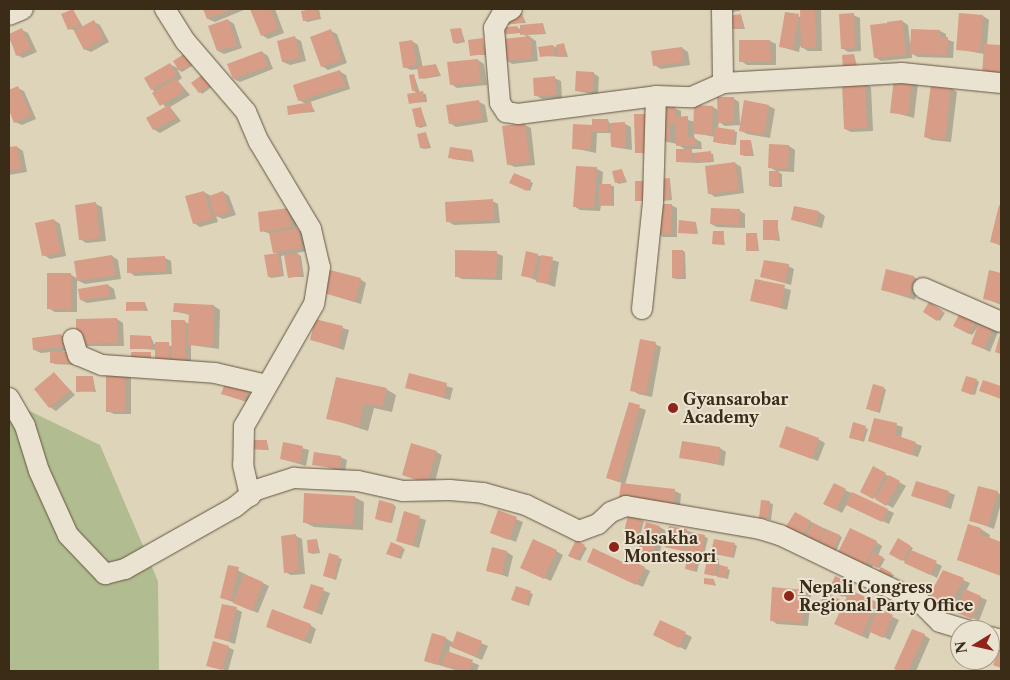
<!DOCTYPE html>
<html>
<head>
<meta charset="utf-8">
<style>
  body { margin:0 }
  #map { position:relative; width:1010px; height:680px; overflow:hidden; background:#ded4ba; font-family:"Libre Caslon Text",serif }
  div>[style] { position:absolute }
  .green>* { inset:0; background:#b1bd90 }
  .shadow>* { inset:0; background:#0003 }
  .building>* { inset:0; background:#d89d86 }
  .roads { filter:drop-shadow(0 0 1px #645640) drop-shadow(0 0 1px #645640) }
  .minor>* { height:20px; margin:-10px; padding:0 10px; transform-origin:10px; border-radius:10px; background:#eae3d2 }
  .dots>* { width:14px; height:14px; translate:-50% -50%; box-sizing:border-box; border:2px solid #eae3d2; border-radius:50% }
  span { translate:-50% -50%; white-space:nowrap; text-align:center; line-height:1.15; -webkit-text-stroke:4px #eae3d2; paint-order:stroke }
  .poi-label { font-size:16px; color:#3b2c18; font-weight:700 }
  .left { translate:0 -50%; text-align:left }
  .frame { position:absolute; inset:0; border:10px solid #3b2c18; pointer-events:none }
  .north { position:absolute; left:950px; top:620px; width:50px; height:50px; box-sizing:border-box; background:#eae3d2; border:1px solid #a49a88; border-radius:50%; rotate:261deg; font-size:14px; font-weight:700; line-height:20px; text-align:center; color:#3b2c18 }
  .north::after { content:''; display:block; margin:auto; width:18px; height:22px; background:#8f2418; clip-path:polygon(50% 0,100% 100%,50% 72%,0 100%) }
</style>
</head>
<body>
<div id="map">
  <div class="green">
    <i style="clip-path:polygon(9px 401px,100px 445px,158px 581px,159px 671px,9px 671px)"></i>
  </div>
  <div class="shadow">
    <i style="clip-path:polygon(204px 9px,246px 9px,215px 22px,208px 19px)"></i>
    <i style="clip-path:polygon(251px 9px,275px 9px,284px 33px,268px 39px,262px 35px)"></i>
    <i style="clip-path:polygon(302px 9px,322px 9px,319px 9px,321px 19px,307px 22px,304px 20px,306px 11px)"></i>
    <i style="clip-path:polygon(729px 9px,740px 9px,740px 11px,732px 12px)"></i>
    <i style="clip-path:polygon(801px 9px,821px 9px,822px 51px,808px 51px,800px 46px,799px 52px,781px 47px,798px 16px,802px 18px)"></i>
    <i style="clip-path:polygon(73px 10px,83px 27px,94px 22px,100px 25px,109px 42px,91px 52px,84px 49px,74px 30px,69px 29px)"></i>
    <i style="clip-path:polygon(522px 14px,526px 23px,508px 24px)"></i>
    <i style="clip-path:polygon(741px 15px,745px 29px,730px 29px)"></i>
    <i style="clip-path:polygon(853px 15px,860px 18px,861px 51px,848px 52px,842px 48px)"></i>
    <i style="clip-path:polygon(983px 16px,989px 20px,987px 45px,1001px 46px,1001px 79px,984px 54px,957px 49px)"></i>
    <i style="clip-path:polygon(228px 20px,234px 24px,242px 48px,224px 54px,218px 51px)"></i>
    <i style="clip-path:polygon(902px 21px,908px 25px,910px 43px,940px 31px,946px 34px,946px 39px,954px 42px,953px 58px,918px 57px,912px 54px,912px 58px,881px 61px,875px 57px,871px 26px)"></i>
    <i style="clip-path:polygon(543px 24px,546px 34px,527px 35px,536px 41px,538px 61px,512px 64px,506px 60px,527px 37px,522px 33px,500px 34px,517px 27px,521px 30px)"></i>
    <i style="clip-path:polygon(461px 29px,465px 42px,456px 44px,454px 42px)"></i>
    <i style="clip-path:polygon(22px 30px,28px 33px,37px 52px,23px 58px,17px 55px,9px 38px)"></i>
    <i style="clip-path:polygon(331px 31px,337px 34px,347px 63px,328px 70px,322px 66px)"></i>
    <i style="clip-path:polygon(295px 38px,301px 41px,306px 61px,290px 65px,283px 62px)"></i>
    <i style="clip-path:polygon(482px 39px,487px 55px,471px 55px)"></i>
    <i style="clip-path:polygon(412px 41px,418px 45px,423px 68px,436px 65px,441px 76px,423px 79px,419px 69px,411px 70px,404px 67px)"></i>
    <i style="clip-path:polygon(770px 41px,776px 44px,776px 65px,747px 65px,741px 61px)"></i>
    <i style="clip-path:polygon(564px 44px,568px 57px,541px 56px,553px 46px,558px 48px)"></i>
    <i style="clip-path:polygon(682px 48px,688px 52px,690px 65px,661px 69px,654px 65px)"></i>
    <i style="clip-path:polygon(262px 52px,268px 56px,273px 69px,240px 82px,234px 79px)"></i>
    <i style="clip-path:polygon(187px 54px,195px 64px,182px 72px,177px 69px,182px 78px,178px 81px,190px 95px,170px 107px,181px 121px,160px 133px,153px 129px,166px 108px,152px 89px,170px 64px,179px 69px)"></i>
    <i style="clip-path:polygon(854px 55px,858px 69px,847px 70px)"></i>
    <i style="clip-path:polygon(478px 60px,484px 64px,487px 85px,457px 88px,451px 84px)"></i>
    <i style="clip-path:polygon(339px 71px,346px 75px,350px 89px,310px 102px,315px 112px,289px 114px,306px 104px,299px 100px)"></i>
    <i style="clip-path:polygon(593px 73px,599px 77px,598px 95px,576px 91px)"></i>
    <i style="clip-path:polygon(414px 75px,420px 93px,426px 94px,427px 102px,410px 103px,418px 94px,413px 90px)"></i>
    <i style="clip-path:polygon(206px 77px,213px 86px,202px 94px,200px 92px)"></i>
    <i style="clip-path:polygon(554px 78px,561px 81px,562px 98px,542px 99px,535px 95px)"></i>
    <i style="clip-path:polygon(895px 79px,918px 84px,914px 118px,892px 112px)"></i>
    <i style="clip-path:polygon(865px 83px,871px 87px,873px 131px,851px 132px,845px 129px)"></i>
    <i style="clip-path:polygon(17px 88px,24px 91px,36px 119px,22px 125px,15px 122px,9px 107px,9px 92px)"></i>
    <i style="clip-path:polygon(951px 88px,957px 92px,951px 142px,932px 140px,925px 137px)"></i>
    <i style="clip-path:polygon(733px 98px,739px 102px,740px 124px,769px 106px,775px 109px,770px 138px,747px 134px,740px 130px,741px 125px,725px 126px,719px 122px,718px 129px,737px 132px,736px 145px,718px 143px,715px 137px,694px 133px,694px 138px,701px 142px,702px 149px,689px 149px,694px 154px,713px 154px,714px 162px,698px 163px,677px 162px,686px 150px,677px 144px,659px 140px,674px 108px,681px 111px,681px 118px,695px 122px,713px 107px,718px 110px)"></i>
    <i style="clip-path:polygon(479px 102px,485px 105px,488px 122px,456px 127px,450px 123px)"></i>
    <i style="clip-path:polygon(421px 109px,427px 126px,420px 128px,417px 126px)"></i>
    <i style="clip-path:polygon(636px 115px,656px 156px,636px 152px)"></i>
    <i style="clip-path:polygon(608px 120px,610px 124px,625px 124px,631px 127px,632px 150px,612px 147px,612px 133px,597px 133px,596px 153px,573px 148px,591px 126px)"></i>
    <i style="clip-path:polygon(525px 125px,531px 128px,535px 165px,515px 167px,508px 164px)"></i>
    <i style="clip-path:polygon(426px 133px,431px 148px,424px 149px,421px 148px)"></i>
    <i style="clip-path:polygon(751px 141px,754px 156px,744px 156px,742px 155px)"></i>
    <i style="clip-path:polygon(789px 146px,795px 150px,794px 172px,776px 171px,782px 174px,782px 187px,773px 187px,770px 185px,778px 172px,769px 167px)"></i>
    <i style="clip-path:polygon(17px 147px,23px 151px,27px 172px,9px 175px,9px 148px)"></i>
    <i style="clip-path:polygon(451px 148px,472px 151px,474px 162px,452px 159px)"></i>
    <i style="clip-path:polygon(735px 163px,741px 167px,744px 193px,715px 197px,709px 193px)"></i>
    <i style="clip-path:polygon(597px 169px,603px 172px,602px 185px,614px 186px,614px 206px,601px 205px,600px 211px,580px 210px,574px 206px)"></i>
    <i style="clip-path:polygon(622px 170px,627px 182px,619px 184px,616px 182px)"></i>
    <i style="clip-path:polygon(515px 174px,533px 183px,530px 191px,514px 184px)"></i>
    <i style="clip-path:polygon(670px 180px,672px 200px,662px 201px)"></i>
    <i style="clip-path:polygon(204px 192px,211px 196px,223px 192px,229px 196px,236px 215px,223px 219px,216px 216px,218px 222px,200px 227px,194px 223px)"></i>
    <i style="clip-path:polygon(492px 201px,498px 204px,500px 223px,454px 225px,447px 221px)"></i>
    <i style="clip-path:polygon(96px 204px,102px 207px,106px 241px,86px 243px,80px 239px)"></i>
    <i style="clip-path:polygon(671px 205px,677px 208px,677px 237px,663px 237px,657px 233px)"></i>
    <i style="clip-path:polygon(1000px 207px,1001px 207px,1001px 246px,991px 241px)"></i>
    <i style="clip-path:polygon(288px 209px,295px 213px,297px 230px,304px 233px,307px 251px,296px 253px,301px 256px,304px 277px,289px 277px,286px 255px,281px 256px,284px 276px,271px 278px,269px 276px,278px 254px,274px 252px,271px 234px,262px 231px)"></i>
    <i style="clip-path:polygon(739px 210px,745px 214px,745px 228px,717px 227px,711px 224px)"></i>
    <i style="clip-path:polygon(819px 212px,825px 216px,822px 228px,793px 220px)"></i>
    <i style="clip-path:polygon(54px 220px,60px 224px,66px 256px,50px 259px,44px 255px)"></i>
    <i style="clip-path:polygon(777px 222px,780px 241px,764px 239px)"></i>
    <i style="clip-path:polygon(696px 223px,698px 234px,679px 232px)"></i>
    <i style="clip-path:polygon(723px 233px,725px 245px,713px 243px)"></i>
    <i style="clip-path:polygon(757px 235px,759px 251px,750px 251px,747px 250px)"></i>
    <i style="clip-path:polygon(683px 251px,685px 252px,686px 279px,676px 279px,673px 278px)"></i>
    <i style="clip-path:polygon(496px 253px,503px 256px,502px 280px,462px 279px,456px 276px)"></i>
    <i style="clip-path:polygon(537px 255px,559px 262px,555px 287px,522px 275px)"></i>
    <i style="clip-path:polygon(112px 256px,118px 260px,121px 279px,85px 284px,77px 280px,77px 312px,55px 312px,48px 308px,70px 274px,78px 279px)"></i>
    <i style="clip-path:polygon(165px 258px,171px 261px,172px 274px,135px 276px,129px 272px)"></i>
    <i style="clip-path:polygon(788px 266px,794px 269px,791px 285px,762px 277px)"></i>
    <i style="clip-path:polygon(990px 272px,1001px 274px,1001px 305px,984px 298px)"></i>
    <i style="clip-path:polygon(914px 277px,920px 281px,915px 300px,883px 290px)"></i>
    <i style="clip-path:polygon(360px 279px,366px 283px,361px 304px,325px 293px)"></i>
    <i style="clip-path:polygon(756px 280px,791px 290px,787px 310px,751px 300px)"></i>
    <i style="clip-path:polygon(108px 285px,114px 289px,116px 299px,87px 303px,81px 300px)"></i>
    <i style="clip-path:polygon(145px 303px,148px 311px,127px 310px)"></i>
    <i style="clip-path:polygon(175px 304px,214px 306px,220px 310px,219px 349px,191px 345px,191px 365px,172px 364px,156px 350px,131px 348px,131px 337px,151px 337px,154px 344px,173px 346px,184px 321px,189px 324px,190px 315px,174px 311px)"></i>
    <i style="clip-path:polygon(929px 304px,945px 313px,940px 321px,924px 312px)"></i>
    <i style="clip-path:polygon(961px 314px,998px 332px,990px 352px,972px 343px,979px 325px,972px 335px,955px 326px)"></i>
    <i style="clip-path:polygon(117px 319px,123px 323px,124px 346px,84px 346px,78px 343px)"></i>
    <i style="clip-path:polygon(316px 320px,349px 330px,344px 350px,312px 340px)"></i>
    <i style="clip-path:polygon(61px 335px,67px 339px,68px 350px,58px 353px,75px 365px,54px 364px,51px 352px,41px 353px,34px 350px)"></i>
    <i style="clip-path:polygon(655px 344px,661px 347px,652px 397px,638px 394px,632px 390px)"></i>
    <i style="clip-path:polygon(125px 372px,131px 376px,131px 414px,114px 414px,108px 411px)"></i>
    <i style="clip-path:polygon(54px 373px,75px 395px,56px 411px,50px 407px)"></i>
    <i style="clip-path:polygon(410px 375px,453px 388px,450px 400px,407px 387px)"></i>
    <i style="clip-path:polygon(93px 378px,96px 392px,77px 391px)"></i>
    <i style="clip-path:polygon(976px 380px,979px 382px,975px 395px,965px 392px)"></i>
    <i style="clip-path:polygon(884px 388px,886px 390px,880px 413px,870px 410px)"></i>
    <i style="clip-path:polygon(386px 389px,396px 395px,392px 412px,374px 408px,368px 431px,328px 418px)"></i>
    <i style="clip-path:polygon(247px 391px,250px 392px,247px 402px,223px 394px)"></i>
    <i style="clip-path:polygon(629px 404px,646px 410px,625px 485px,675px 491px,681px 494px,680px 507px,627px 501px,620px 498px,622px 483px,608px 478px)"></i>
    <i style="clip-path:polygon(875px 419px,903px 427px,901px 438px,922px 446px,918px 457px,869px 441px)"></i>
    <i style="clip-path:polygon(854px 424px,868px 429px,864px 442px,853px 438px)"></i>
    <i style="clip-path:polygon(818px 439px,825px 443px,818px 461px,780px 446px)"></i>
    <i style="clip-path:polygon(267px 442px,269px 450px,254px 449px)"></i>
    <i style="clip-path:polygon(284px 443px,309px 450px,306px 466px,282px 459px)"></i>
    <i style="clip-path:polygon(720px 448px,726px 452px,724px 466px,681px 457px)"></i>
    <i style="clip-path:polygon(436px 452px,442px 455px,434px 486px,403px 475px)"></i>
    <i style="clip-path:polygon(340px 457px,347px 460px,345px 472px,314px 464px)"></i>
    <i style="clip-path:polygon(874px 468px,906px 486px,893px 508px,862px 491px)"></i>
    <i style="clip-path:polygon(834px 485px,894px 513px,889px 524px,847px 504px,842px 513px,831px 507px)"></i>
    <i style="clip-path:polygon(948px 492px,955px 495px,951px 509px,913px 496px)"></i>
    <i style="clip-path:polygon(997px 492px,1001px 495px,1001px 503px,994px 529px,970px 520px)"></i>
    <i style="clip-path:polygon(354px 497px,364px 502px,363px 530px,314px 527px,304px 522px)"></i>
    <i style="clip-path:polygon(762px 501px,773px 504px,771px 520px,760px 517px)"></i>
    <i style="clip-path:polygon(394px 505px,396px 507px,392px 523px,379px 520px)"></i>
    <i style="clip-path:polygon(499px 512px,523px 522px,516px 542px,492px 532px)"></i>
    <i style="clip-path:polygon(404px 513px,426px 520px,419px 548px,398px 541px)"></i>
    <i style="clip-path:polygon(795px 514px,842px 537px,836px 552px,787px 528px)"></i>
    <i style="clip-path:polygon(641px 520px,644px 521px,640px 536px,628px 533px)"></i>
    <i style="clip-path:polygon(660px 527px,666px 531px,656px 564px,637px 557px)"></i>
    <i style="clip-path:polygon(981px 529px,990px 535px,989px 539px,1001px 543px,1001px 576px,959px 560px)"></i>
    <i style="clip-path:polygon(686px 530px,708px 538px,704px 555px,666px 547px)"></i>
    <i style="clip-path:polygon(296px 536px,302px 539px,305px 574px,291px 575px,285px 572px)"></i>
    <i style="clip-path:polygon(317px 540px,320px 553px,312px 554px,309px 552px)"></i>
    <i style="clip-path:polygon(898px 540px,913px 548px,911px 551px,942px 566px,937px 578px,891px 554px)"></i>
    <i style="clip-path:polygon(577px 542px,587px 548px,580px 561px,570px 555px)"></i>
    <i style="clip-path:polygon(876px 542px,882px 546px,878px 556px,885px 559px,880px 568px,894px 575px,890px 581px,881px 569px,873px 565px,871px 570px,845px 557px)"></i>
    <i style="clip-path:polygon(734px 544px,737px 546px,734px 558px,715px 554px)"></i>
    <i style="clip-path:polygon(402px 548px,405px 549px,401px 559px,390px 555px)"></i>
    <i style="clip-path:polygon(556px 551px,563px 555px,551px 581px,528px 571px)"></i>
    <i style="clip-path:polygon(507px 552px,513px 556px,508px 577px,488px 570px)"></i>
    <i style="clip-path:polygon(330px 555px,342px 559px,336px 580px,325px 576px)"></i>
    <i style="clip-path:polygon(689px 556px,700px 559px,697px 572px,689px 570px)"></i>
    <i style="clip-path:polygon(718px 560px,720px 566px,730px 570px,728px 579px,705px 573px)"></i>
    <i style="clip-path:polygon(594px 565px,644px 568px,650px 571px,643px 587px)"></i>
    <i style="clip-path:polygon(229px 566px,269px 586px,258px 613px,221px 597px)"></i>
    <i style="clip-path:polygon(943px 571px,970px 583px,966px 591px,987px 600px,979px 621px,936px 601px)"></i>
    <i style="clip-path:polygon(836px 578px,852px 585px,849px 591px,876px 603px,882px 607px,880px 611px,899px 620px,890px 640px,871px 631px,868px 639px,842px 627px,844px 606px,838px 612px,822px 602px,827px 593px,845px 604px,848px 598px,831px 589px)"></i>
    <i style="clip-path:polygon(714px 580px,716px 586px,705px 583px)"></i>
    <i style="clip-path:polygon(312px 586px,330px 593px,322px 615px,305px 608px)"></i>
    <i style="clip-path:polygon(805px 591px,811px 595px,808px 626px,777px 624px,771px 620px)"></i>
    <i style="clip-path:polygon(530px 593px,533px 594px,529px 606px,515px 601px)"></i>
    <i style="clip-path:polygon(236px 609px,242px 612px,235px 644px,215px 637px)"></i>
    <i style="clip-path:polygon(660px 621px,692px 637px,686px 650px,660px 638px)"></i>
    <i style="clip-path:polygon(310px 625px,316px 629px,311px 644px,274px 630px)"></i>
    <i style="clip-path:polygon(457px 633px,488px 646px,482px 660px,450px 646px,449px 653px,479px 665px,477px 671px,459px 671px,425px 661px,445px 638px,454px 643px)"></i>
    <i style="clip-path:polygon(924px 635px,930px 639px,916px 671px,896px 668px)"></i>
    <i style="clip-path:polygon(228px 647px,234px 650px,228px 671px,208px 665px)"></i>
  </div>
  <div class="building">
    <i style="clip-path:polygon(73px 9px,80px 24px,68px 30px,61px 14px)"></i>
    <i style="clip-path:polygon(203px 9px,232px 9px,207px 19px)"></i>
    <i style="clip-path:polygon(250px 9px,271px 9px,278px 29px,261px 36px)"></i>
    <i style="clip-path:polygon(317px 9px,319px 18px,303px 21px,301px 11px)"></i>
    <i style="clip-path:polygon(800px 9px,815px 9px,816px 48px,801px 48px)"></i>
    <i style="clip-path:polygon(785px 12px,799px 14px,793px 49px,779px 47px)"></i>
    <i style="clip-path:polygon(522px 13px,524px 22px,507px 25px,505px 15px)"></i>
    <i style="clip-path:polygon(854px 13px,855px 48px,841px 49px,839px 14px)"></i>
    <i style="clip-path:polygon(959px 13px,983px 15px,980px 52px,956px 50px)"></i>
    <i style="clip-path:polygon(741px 14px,743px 28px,729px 29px,727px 16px)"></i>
    <i style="clip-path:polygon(228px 19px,237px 45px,217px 51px,208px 26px)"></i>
    <i style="clip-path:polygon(94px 20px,104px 39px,84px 50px,74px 31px)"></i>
    <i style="clip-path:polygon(902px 20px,906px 55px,874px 58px,870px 25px,886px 23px,888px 33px,887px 22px)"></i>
    <i style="clip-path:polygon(543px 23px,544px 33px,520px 35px,520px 25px)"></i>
    <i style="clip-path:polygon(517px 26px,518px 33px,499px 35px,498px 28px)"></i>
    <i style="clip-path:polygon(22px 28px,31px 49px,16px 56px,9px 34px)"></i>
    <i style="clip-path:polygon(461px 28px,463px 41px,453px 43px,450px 29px)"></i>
    <i style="clip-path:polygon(331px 29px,342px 60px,321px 67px,310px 37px)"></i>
    <i style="clip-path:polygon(911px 29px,940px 30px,940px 37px,948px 37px,947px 55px,910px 54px)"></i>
    <i style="clip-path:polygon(295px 36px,300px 58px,282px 62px,277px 41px)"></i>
    <i style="clip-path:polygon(530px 36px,532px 58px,505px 61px,503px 39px)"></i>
    <i style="clip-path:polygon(483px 38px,485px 54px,470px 56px,468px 40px)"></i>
    <i style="clip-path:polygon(412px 40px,417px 65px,403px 68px,399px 42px)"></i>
    <i style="clip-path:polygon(739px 40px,770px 40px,771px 62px,739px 62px)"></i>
    <i style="clip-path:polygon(564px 43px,566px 56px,558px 57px,556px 45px)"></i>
    <i style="clip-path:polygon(984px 44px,1001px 45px,1001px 76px,982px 75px)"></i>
    <i style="clip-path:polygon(553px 45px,555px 55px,540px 57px,538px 47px)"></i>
    <i style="clip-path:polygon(682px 47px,684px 62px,653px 66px,651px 51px)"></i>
    <i style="clip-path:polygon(262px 51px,268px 66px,233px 79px,227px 64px)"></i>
    <i style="clip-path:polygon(187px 52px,193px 63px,179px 71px,173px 61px)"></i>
    <i style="clip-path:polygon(854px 54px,856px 68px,843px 69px,842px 55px)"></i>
    <i style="clip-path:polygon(478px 59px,481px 82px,450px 85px,447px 62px)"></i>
    <i style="clip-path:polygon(170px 63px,177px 75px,151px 90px,144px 78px)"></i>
    <i style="clip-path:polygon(436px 64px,439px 75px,419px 79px,417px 67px)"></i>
    <i style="clip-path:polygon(340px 70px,345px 86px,298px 101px,293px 85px)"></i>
    <i style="clip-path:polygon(576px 71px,594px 72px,592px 92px,575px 91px)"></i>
    <i style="clip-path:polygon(203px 74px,211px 84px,199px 93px,191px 83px)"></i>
    <i style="clip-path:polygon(414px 74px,417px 90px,412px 91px,409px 75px)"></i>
    <i style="clip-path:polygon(555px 76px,556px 95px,534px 96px,533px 78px)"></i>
    <i style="clip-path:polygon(176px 78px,184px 91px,160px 106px,152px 93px)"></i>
    <i style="clip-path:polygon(894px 78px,912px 79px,908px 115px,890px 113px)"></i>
    <i style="clip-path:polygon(865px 82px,867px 128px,844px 129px,842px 83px)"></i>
    <i style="clip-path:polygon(931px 84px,951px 87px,945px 140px,924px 137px)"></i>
    <i style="clip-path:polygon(18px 86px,31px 115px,14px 123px,9px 110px,9px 90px)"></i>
    <i style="clip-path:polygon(423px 91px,425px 101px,409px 104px,407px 94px)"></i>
    <i style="clip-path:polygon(717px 97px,734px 97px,734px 122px,718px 123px)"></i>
    <i style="clip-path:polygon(479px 100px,482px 119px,449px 124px,446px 105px)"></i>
    <i style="clip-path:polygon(744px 100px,769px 105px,764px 135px,739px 131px)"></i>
    <i style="clip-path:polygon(311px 102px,313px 111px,288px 115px,287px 106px)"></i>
    <i style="clip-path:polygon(169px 105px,176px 118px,153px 130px,146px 118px)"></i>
    <i style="clip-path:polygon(694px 105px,713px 106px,712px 135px,693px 134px)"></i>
    <i style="clip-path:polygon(421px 107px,425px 125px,416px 127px,412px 109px)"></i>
    <i style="clip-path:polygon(658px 107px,675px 107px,675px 117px,688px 116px,688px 137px,695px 137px,696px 146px,676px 146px,676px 123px,670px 123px,670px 141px,658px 141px)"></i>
    <i style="clip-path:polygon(634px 114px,650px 114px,651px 153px,635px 153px)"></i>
    <i style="clip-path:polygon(592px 119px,608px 119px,608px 132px,592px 132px)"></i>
    <i style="clip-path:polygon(625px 122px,626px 147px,611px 147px,610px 123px)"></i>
    <i style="clip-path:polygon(525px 123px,530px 162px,507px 165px,502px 126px)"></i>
    <i style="clip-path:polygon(573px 124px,592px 125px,590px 150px,572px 149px)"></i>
    <i style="clip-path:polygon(715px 127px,735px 130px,733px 145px,713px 142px)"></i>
    <i style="clip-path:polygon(426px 132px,429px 147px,420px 148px,417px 134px)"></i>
    <i style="clip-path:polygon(740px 140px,751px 140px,751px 155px,740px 155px)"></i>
    <i style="clip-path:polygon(769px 144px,789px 145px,788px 169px,768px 168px)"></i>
    <i style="clip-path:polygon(17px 146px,21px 169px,9px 171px,9px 147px)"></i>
    <i style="clip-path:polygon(450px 147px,472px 150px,471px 161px,448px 158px)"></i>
    <i style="clip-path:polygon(676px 149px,692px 149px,692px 162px,676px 162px)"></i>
    <i style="clip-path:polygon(711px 151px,712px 161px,694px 162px,693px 153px)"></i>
    <i style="clip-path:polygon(735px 162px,739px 190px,708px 194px,705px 166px)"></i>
    <i style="clip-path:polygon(576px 166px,597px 167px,594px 208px,573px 207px)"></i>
    <i style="clip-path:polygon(622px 169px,625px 181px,615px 183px,612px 171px)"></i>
    <i style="clip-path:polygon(769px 171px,779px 171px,779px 187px,769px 186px)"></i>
    <i style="clip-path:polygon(514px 173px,531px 180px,527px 191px,509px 183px)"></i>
    <i style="clip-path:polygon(670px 178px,670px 200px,658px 200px,658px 179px)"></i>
    <i style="clip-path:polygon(635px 181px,648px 181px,648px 201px,635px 201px)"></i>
    <i style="clip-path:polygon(599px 184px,611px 184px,612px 205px,599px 206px)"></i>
    <i style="clip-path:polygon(204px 191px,212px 219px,193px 224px,185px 196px)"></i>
    <i style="clip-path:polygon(223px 191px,230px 212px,215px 217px,209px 196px)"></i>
    <i style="clip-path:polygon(493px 199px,494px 220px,446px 222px,445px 202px)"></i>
    <i style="clip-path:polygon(96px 202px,100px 238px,79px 240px,75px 205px)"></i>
    <i style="clip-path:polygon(656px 204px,672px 204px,671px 234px,656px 234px)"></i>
    <i style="clip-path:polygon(999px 205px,1001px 206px,1001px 245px,990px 242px)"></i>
    <i style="clip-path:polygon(794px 206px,819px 211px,816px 225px,791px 220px)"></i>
    <i style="clip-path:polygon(289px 208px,291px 227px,260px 232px,258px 212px)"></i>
    <i style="clip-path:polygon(711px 208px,740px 209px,739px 225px,710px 224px)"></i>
    <i style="clip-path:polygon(54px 219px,61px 253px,42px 256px,35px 223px)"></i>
    <i style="clip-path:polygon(679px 220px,696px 222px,696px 234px,678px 233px)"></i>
    <i style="clip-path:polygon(763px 220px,778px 220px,778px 240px,763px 240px)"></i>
    <i style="clip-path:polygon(298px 228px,302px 248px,273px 253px,269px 233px)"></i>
    <i style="clip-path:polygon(713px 231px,724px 231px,723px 245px,712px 244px)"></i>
    <i style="clip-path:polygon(746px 233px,757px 233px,757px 251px,746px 251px)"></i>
    <i style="clip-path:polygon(455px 250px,497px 251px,496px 278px,455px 277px)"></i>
    <i style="clip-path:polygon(672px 250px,683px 250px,683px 278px,672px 278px)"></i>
    <i style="clip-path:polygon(526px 251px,538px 254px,533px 278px,521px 276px)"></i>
    <i style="clip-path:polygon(278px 253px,282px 275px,268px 277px,264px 255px)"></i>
    <i style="clip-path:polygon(298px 253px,302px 276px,288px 278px,284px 255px)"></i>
    <i style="clip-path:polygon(112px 255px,115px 275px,77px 281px,74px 261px)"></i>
    <i style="clip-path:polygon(541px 255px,553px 257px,548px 284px,536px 282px)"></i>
    <i style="clip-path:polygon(165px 256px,166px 271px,127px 273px,127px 258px)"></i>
    <i style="clip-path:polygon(764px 260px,789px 264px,785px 282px,760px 277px)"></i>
    <i style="clip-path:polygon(886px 269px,914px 276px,909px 297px,881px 290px)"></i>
    <i style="clip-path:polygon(330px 270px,361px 278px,355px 302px,324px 293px)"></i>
    <i style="clip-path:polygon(989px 270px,1001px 273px,1001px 303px,983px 299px)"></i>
    <i style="clip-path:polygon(47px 273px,71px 273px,71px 309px,47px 309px)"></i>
    <i style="clip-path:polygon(755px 279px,785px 285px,781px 308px,750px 301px)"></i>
    <i style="clip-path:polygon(108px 284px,110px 296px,80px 300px,78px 289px)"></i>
    <i style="clip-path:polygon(126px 302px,145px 302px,145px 310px,126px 311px)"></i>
    <i style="clip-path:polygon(929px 302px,943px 311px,937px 321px,923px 312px)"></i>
    <i style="clip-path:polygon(174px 303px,214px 305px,213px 346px,187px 345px,189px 313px,173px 312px)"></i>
    <i style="clip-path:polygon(960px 313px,976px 321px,969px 334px,953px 326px)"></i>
    <i style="clip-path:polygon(117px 318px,118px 343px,76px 344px,76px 319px)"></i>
    <i style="clip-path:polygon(315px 319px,343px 326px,338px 347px,310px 340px)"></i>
    <i style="clip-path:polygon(171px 320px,185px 320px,185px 362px,172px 363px)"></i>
    <i style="clip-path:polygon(979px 322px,993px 327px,984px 349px,971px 344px)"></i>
    <i style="clip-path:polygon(1001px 331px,1001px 354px,995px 352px)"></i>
    <i style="clip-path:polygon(61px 334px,63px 347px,33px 350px,32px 338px)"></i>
    <i style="clip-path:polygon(130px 335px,151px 336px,151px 349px,130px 349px)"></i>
    <i style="clip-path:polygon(640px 339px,656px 342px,646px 394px,630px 391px)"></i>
    <i style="clip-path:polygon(155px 342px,169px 342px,169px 363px,155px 364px)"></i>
    <i style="clip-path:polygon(50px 351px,73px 352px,73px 364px,50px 363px)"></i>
    <i style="clip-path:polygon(131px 352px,151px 352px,151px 359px,131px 359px)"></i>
    <i style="clip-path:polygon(106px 371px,125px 371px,125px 412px,106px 412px)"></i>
    <i style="clip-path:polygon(54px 372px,70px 391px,49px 408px,34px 389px)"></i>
    <i style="clip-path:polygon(409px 373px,447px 383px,444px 398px,405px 388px)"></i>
    <i style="clip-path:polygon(76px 376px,93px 376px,94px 391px,76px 392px)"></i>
    <i style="clip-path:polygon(966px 376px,977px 379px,972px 395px,961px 391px)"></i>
    <i style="clip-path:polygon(336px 377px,387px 388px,382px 407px,364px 403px,359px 426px,326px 419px)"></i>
    <i style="clip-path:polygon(983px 380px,1001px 386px,1001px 399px,979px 391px)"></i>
    <i style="clip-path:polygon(225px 383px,248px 390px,245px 401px,221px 394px)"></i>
    <i style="clip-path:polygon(873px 384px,884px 387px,878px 412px,866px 409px)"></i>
    <i style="clip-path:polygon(629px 402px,640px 405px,619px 482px,606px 478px)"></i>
    <i style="clip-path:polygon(874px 418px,897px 423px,895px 435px,916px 442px,912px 455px,868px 441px)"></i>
    <i style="clip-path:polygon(853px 422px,866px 426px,862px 441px,849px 438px)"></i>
    <i style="clip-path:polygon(786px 426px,819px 438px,812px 459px,779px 447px)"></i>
    <i style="clip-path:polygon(253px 440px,267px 440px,267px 450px,252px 449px)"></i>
    <i style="clip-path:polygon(682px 441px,720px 447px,718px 464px,679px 458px)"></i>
    <i style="clip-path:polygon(283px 442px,303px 446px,300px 463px,280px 459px)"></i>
    <i style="clip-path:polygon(411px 443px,437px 451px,427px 483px,402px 475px)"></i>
    <i style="clip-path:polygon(314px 452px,341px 456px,339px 469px,312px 465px)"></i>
    <i style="clip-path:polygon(873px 466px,886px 473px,873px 499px,860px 492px)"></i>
    <i style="clip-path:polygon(889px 475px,900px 481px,886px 506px,875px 499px)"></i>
    <i style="clip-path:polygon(916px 481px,949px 491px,945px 506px,911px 496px)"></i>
    <i style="clip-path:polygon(621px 483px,675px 489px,674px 504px,619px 498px)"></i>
    <i style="clip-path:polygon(834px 483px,846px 489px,836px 510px,823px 504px)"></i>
    <i style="clip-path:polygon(978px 486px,998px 491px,988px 526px,969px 521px)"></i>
    <i style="clip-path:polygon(852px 492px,888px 509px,882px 522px,846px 505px)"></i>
    <i style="clip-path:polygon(304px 493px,355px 496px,353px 525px,303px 523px)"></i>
    <i style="clip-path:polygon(379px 500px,394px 504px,390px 523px,375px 519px)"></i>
    <i style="clip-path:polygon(761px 500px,770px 501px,768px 519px,759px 518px)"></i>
    <i style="clip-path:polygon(498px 510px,517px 517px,509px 540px,490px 533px)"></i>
    <i style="clip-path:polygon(404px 511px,420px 516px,413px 546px,396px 541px)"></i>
    <i style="clip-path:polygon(795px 512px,811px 521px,801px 538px,785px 528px)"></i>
    <i style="clip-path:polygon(628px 515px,642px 519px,638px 535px,624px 532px)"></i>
    <i style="clip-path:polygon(646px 522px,660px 526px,650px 562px,636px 557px)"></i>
    <i style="clip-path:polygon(813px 523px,825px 530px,815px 547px,803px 540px)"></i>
    <i style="clip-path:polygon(968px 524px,981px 528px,980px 534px,1001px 542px,999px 575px,957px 560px)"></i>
    <i style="clip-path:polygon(669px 526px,687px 529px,683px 551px,665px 547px)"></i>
    <i style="clip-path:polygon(850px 528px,877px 541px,864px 567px,837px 554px)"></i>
    <i style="clip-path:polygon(826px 529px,840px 535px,833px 551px,819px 545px)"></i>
    <i style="clip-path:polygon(690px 532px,705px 535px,702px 554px,686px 551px)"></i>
    <i style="clip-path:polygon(296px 534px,299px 571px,284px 573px,281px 536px)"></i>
    <i style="clip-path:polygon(898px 538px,911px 546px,902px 561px,889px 554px)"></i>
    <i style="clip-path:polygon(317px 539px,318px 552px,308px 553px,307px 540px)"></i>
    <i style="clip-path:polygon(533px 539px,557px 550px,544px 579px,520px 568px)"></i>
    <i style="clip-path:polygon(714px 539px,735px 543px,732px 557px,711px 553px)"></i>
    <i style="clip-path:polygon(576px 540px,585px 545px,577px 560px,568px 556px)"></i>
    <i style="clip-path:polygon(391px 542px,403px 547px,398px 558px,386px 554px)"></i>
    <i style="clip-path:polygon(492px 547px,507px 551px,502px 575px,486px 571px)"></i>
    <i style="clip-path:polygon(593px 548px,629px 565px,631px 560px,645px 567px,636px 585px,587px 562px)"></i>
    <i style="clip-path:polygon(911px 550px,937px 561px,930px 575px,904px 563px)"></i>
    <i style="clip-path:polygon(873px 552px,883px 557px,877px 568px,868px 563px)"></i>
    <i style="clip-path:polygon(329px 553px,339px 556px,334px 579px,323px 576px)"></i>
    <i style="clip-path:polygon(688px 554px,697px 556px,694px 571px,685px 569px)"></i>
    <i style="clip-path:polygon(708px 556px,719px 559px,714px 576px,704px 574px)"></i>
    <i style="clip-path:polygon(228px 565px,239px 567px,231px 601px,220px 598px)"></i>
    <i style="clip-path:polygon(720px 565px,728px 567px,725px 578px,717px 577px)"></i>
    <i style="clip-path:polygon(881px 567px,892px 573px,887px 581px,876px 575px)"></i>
    <i style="clip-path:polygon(943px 570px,964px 578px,949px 608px,928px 598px)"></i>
    <i style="clip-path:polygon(244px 574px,263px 582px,252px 611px,233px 603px)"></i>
    <i style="clip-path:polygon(835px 576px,850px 583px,843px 597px,829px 590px)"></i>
    <i style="clip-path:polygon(704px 578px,714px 579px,713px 585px,704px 584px)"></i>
    <i style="clip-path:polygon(311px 584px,324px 588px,316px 612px,303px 608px)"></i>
    <i style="clip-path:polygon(516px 586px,531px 591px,526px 605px,511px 600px)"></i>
    <i style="clip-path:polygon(772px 587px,805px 590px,802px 623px,770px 621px)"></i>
    <i style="clip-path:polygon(965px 589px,981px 596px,972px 619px,955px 612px)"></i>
    <i style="clip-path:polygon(850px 590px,877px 602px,861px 636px,834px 624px)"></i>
    <i style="clip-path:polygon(827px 592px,842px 601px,835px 612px,820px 602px)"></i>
    <i style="clip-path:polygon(222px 604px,237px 607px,228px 641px,214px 638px)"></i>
    <i style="clip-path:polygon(878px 608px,893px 615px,883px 638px,868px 631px)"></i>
    <i style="clip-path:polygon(272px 609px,311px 624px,304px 641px,266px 627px)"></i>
    <i style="clip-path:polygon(660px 620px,686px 632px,679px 648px,653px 635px)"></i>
    <i style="clip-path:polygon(912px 629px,925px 634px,908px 671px,900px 671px,894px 669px)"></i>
    <i style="clip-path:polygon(457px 631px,482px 641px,476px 657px,451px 647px)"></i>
    <i style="clip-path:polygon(432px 633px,446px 637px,438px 665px,424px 661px)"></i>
    <i style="clip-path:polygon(213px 641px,229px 646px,222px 670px,206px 666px)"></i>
    <i style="clip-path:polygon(1000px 649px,1001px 650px,1001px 668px,993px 665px)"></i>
    <i style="clip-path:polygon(447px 651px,473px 660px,469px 671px,441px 665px)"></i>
  </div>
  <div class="roads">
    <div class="minor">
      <i style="left:165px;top:9px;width:39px;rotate:58deg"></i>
      <i style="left:186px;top:42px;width:92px;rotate:49.4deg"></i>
      <i style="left:246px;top:112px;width:33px;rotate:67deg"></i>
      <i style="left:259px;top:142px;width:101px;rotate:59.1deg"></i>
      <i style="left:311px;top:229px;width:39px;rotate:77deg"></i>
      <i style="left:320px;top:267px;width:37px;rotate:99deg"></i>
      <i style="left:314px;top:304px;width:141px;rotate:119.8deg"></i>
      <i style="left:244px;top:426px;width:39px;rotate:91deg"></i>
      <i style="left:243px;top:465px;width:32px;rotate:77deg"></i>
      <i style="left:512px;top:9px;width:11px;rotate:153deg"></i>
      <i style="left:502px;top:14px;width:16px;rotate:120deg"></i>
      <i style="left:494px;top:28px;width:75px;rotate:85.4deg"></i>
      <i style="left:500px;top:103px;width:11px;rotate:56deg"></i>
      <i style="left:506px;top:112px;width:12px;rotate:9deg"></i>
      <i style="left:518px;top:114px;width:139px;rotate:-7.4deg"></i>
      <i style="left:656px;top:96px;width:36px;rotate:2deg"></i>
      <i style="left:692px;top:97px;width:34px;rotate:-24deg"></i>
      <i style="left:723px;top:83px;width:179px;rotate:-3.2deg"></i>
      <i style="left:902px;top:73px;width:100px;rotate:5.8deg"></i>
      <i style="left:722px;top:9px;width:74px;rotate:89.2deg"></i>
      <i style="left:9px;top:15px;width:15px;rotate:-23deg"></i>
      <i style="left:923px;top:288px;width:85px;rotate:23.6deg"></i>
      <i style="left:642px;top:309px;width:108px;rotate:-84.1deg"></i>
      <i style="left:653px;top:202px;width:106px;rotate:-88.4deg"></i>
      <i style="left:73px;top:339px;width:17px;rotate:73deg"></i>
      <i style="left:78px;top:355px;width:26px;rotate:23deg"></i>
      <i style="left:102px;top:365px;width:113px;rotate:4deg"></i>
      <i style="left:215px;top:373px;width:53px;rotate:13deg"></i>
      <i style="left:9px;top:398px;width:32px;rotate:60deg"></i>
      <i style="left:25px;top:426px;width:47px;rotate:72.7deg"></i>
      <i style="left:39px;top:471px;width:70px;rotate:65.6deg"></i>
      <i style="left:68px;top:535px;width:54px;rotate:46.5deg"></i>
      <i style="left:105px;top:574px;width:21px;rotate:-14deg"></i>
      <i style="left:125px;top:569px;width:126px;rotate:-29.4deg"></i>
      <i style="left:235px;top:507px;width:27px;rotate:-39deg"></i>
      <i style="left:256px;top:490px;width:40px;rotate:-18deg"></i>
      <i style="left:294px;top:478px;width:64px;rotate:2.7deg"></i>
      <i style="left:358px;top:481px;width:46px;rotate:12.5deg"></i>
      <i style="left:403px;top:491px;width:47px;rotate:-1.2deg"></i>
      <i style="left:450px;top:490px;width:33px;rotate:5deg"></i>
      <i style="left:483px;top:493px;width:45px;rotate:15.6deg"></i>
      <i style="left:526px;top:505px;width:59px;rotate:26.1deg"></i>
      <i style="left:579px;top:531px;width:20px;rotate:-20deg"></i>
      <i style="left:598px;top:524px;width:18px;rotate:-43deg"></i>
      <i style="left:611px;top:512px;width:16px;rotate:-22deg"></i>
      <i style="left:626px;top:506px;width:136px;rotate:9.7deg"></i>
      <i style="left:760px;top:529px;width:21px;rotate:17deg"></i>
      <i style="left:780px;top:535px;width:157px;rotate:25.7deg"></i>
      <i style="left:921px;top:603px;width:27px;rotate:45deg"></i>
      <i style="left:940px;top:622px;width:28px;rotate:17deg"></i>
      <i style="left:990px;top:637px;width:11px;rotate:15deg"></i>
    </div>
  </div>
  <div class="dots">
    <i style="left:673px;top:408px;background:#8f2418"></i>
    <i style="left:614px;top:547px;background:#8f2418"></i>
    <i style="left:789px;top:596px;background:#8f2418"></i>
  </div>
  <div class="poi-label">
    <span class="left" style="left:683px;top:408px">Gyansarobar<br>Academy</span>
    <span class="left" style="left:624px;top:547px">Balsakha<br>Montessori</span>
    <span class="left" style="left:799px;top:596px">Nepali Congress<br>Regional Party Office</span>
  </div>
  <div class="frame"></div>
  <div class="north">N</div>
</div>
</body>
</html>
